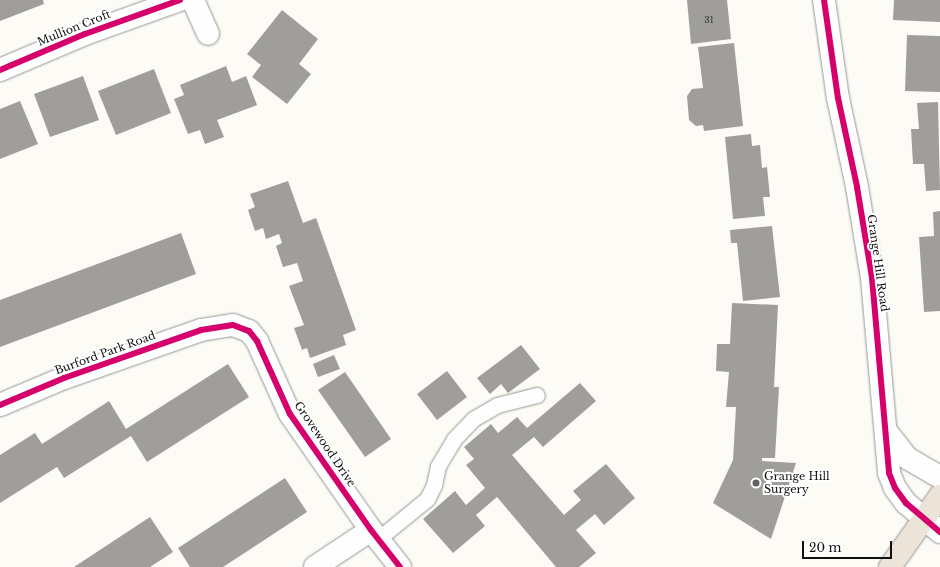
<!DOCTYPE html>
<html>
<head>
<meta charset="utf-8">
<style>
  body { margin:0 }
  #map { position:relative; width:940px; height:567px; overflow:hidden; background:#fcfbf6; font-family:"Libre Baskerville",serif }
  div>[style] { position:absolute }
  .building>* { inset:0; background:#a09e9b }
  .roads { filter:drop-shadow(0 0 1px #969694) drop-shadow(0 0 1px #969694) }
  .service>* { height:15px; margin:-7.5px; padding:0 7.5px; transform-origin:7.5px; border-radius:7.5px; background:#fffefe }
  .minor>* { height:22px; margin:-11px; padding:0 11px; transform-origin:11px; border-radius:11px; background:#fffefe }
  .trunk>* { height:22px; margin:-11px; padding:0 11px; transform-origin:11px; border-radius:11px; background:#ece4d8 }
  .cycleway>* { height:6px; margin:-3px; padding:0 3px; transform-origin:3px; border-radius:3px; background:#d6006c }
  .dots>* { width:11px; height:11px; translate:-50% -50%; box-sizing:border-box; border:2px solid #fff; border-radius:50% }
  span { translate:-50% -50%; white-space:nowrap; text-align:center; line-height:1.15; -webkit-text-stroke:4px #fff; paint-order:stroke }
  .number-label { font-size:9px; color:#343433 }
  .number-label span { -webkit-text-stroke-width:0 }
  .street-label { font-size:11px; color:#101010 }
  .poi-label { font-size:11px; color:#101010 }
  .left { translate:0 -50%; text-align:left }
  .scale { position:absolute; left:802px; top:541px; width:90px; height:18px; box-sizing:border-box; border:2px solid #101010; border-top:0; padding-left:5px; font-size:12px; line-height:14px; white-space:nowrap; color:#101010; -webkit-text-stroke:3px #fff; paint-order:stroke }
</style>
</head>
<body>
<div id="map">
  <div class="building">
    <i style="clip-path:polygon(0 0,43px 0,44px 4px,0 21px)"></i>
    <i style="clip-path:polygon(687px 0,727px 0,731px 39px,691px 44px)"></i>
    <i style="clip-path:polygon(894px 0,940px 0,940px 22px,893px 20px)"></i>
    <i style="clip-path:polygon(282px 10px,318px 39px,299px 64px,311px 74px,287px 104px,252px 77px,261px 65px,247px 54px)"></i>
    <i style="clip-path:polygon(907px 35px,940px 36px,940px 92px,905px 91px)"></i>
    <i style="clip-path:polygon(734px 43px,743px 126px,704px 131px,703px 125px,696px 126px,689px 120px,687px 96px,692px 89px,703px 88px,698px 47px)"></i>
    <i style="clip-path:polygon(226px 66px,232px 82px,246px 76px,257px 105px,217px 120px,224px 137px,205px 144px,200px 130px,188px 134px,174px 99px,184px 95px,180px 85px)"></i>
    <i style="clip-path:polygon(154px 69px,171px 113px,116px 135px,98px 91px)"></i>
    <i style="clip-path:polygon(83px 76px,99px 120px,50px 137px,34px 94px)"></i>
    <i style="clip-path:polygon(20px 101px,38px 144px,0 159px,0 109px)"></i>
    <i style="clip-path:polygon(938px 102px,940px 190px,926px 191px,924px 164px,913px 164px,911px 129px,919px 129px,917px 103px)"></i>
    <i style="clip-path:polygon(751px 134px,752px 146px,760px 145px,762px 168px,767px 167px,770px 197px,763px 197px,765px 216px,733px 219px,725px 137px)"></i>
    <i style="clip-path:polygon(288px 181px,303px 223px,316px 218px,356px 330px,343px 335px,346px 345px,310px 358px,307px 348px,302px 350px,294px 328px,304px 325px,289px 286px,303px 281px,297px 263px,283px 267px,276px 246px,282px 243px,279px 234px,266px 239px,263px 228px,255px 231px,248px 210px,255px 207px,250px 194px)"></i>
    <i style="clip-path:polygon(940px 211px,940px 311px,924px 312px,919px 237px,934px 236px,933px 212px)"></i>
    <i style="clip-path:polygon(772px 226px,780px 297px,743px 301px,737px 243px,731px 243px,730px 230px)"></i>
    <i style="clip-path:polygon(181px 233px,196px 274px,0 347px,0 300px)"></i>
    <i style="clip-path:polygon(732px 303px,778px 305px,774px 387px,779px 387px,775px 458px,762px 458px,762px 461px,796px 463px,771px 539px,713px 503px,733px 460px,736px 407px,726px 407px,729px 372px,716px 371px,717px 344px,730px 344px)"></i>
    <i style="clip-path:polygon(521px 345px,540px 369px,508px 393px,501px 384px,490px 394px,477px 378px)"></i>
    <i style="clip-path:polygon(334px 355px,340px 369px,318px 377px,313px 364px)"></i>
    <i style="clip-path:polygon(228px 364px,249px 397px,147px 462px,131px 436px,64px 478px,57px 467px,0 503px,0 455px,35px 433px,42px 444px,109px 401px,126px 429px)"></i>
    <i style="clip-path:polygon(447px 371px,467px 397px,437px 420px,417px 394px)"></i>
    <i style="clip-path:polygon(345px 372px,391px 439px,365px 457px,318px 390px)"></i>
    <i style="clip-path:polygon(580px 383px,596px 401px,543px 447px,534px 437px,512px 455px,564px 515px,581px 500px,573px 491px,606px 464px,635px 498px,604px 525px,595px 514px,576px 530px,596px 553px,579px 567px,556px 567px,497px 497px,476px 515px,485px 526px,453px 553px,423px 519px,455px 491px,466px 505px,485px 488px,466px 465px,474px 459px,464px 447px,491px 424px,498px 433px,517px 417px,527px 428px)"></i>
    <i style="clip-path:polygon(285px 478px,307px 512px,223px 567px,190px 567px,178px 548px)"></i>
    <i style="clip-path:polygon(150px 517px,173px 552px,150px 567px,74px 567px)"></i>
  </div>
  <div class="roads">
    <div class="service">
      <i style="left:378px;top:539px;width:63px;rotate:-39.2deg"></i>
      <i style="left:427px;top:499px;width:16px;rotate:-63deg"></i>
      <i style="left:434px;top:485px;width:19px;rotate:-78deg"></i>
      <i style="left:438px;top:466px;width:31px;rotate:-59deg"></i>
      <i style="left:454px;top:439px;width:28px;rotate:-46deg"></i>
      <i style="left:473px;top:419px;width:28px;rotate:-30deg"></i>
      <i style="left:497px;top:405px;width:41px;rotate:-14deg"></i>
    </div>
    <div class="minor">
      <i style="left:193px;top:0;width:37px;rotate:66deg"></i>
      <i style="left:824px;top:0;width:99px;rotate:81.9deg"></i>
      <i style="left:838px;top:98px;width:91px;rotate:77.9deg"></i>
      <i style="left:857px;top:187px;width:92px;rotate:80.6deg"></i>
      <i style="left:872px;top:278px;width:196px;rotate:85deg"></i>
      <i style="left:889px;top:473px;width:16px;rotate:68deg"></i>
      <i style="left:895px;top:488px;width:19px;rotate:54deg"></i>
      <i style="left:906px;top:503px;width:45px;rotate:40.5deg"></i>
      <i style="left:0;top:70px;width:92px;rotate:-23deg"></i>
      <i style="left:85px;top:34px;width:101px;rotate:-19.7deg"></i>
      <i style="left:0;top:405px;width:69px;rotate:-22.9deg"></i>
      <i style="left:64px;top:378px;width:145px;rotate:-19.3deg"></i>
      <i style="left:201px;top:330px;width:32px;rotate:-9deg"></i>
      <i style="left:233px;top:325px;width:17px;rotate:21deg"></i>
      <i style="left:249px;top:331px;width:13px;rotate:51deg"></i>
      <i style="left:257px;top:341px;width:80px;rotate:65.7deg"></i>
      <i style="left:290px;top:414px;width:141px;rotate:55.1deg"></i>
      <i style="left:371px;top:530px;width:47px;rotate:51.9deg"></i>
      <i style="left:886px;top:431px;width:34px;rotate:52deg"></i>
      <i style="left:907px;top:458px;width:38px;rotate:30deg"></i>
      <i style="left:315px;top:567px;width:67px;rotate:-33.5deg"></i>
    </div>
    <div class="trunk">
      <i style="left:890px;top:567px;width:87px;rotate:-54.8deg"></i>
    </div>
  </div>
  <div class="cycleway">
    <i style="left:824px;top:0;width:99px;rotate:81.9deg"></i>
    <i style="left:838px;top:98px;width:91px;rotate:77.9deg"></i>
    <i style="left:857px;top:187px;width:92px;rotate:80.6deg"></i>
    <i style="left:872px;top:278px;width:196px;rotate:85deg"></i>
    <i style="left:889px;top:473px;width:16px;rotate:68deg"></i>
    <i style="left:895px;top:488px;width:19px;rotate:54deg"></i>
    <i style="left:906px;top:503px;width:45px;rotate:40.5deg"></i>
    <i style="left:0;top:70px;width:92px;rotate:-23deg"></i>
    <i style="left:85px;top:34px;width:101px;rotate:-19.7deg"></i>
    <i style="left:0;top:405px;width:69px;rotate:-22.9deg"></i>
    <i style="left:64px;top:378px;width:145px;rotate:-19.3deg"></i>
    <i style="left:201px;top:330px;width:32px;rotate:-9deg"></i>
    <i style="left:233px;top:325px;width:17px;rotate:21deg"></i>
    <i style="left:249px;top:331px;width:13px;rotate:51deg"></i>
    <i style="left:257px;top:341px;width:80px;rotate:65.7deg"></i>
    <i style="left:290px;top:414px;width:141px;rotate:55.1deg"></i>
    <i style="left:371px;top:530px;width:47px;rotate:51.9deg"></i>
  </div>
  <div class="dots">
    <i style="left:756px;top:483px;background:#636260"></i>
  </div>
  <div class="number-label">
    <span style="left:709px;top:20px">31</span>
  </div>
  <div class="street-label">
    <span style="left:74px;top:28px;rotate:-22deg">Mullion Croft</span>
    <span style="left:878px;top:263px;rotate:82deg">Grange Hill Road</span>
    <span style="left:105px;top:353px;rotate:-20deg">Burford Park Road</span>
    <span style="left:325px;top:444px;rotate:56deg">Grovewood Drive</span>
  </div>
  <div class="poi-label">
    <span class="left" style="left:764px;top:483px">Grange Hill<br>Surgery</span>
  </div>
  <div class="scale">20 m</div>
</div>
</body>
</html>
